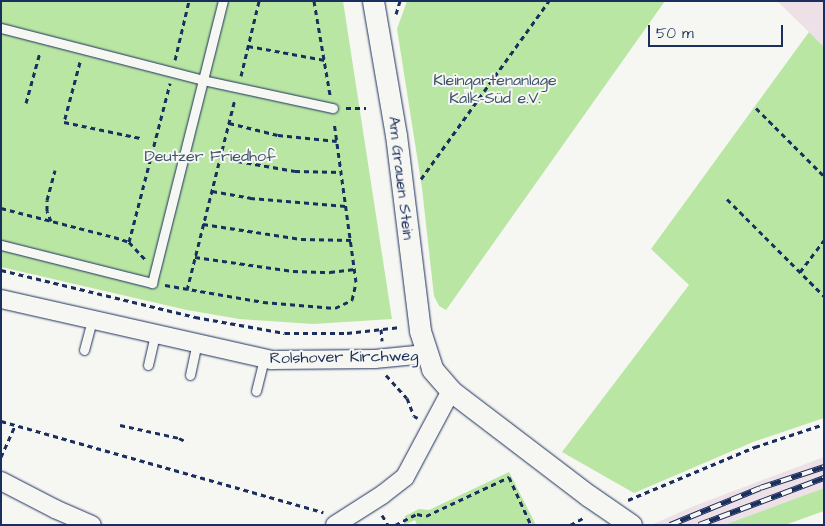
<!DOCTYPE html>
<html>
<head>
<meta charset="utf-8">
<style>
  body { margin:0 }
  #map { position:relative; width:825px; height:526px; overflow:hidden; background:#f6f6f2; font-family:"Architects Daughter",sans-serif }
  div>[style] { position:absolute }
  .built>* { inset:0; background:#eee0e7 }
  .green>* { inset:0; background:#bae6a3 }
  .path>* { height:3px; margin-top:-1.5px; transform-origin:0; background:repeating-linear-gradient(90deg,#1b2f5e 0 5px,transparent 0 9px) }
  .roads { filter:drop-shadow(0 0 1px #1b2f5e) drop-shadow(0 0 1px #1b2f5e) }
  .service>* { height:9px; margin:-4.5px; padding:0 4.5px; transform-origin:4.5px; border-radius:4.5px; background:#f6f6f2 }
  .minor>* { height:18px; margin:-9px; padding:0 9px; transform-origin:9px; border-radius:9px; background:#f6f6f2 }
  .tertiary>* { height:21px; margin:-10.5px; padding:0 10.5px; transform-origin:10.5px; border-radius:10.5px; background:#f6f6f2 }
  .rail>* { height:5.5px; margin-top:-2.75px; transform-origin:0; background:repeating-linear-gradient(90deg,#f6f6f2 0 11px,#1b2f5e 0 22px); box-sizing:border-box; border-block:1px solid #1b2f5e }
  span { translate:-50% -50%; white-space:nowrap; text-align:center; line-height:1.15; -webkit-text-stroke:4px #f6f6f2; paint-order:stroke }
  .park-label { font-size:16px; color:#3b546c }
  .street-label { font-size:16px; color:#1b2f5e }
  .frame { position:absolute; inset:0; border:2px solid #1b2f5e; pointer-events:none }
  .scale { position:absolute; left:648px; top:25px; width:135px; height:22px; box-sizing:border-box; border:2px solid #1b2f5e; border-top:0; padding-left:6px; font-size:15px; line-height:18px; white-space:nowrap; color:#1b2f5e; -webkit-text-stroke:4px #f6f6f2; paint-order:stroke }
</style>
</head>
<body>
<div id="map">
  <div class="built">
    <i style="clip-path:polygon(777px 1px,824px 1px,824px 47px,809px 32px)"></i>
    <i style="clip-path:polygon(824px 457px,824px 488px,724px 525px,651px 525px,694px 506px)"></i>
  </div>
  <div class="green">
    <i style="clip-path:polygon(1px 1px,343px 1px,392px 319px,313px 324px,239px 319px,187px 310px,1px 267px)"></i>
    <i style="clip-path:polygon(407px 1px,665px 1px,446px 310px,439px 306px,434px 296px,422px 188px,397px 29px)"></i>
    <i style="clip-path:polygon(809px 32px,824px 47px,824px 418px,753px 442px,634px 493px,562px 452px,689px 285px,651px 249px)"></i>
    <i style="clip-path:polygon(509px 472px,536px 525px,417px 525px,415px 520px,404px 525px,405px 516px,419px 509px,429px 510px)"></i>
    <i style="clip-path:polygon(824px 488px,824px 511px,785px 525px,724px 525px)"></i>
  </div>
  <div class="path">
    <i style="left:314px;top:1px;width:95px;rotate:80.3deg"></i>
    <i style="left:396px;top:14px;width:14px;rotate:-73deg"></i>
    <i style="left:248px;top:46px;width:78px;rotate:10.3deg"></i>
    <i style="left:175px;top:60px;width:61px;rotate:-76.7deg"></i>
    <i style="left:80px;top:62px;width:62px;rotate:104.9deg"></i>
    <i style="left:64px;top:122px;width:78px;rotate:11.9deg"></i>
    <i style="left:241px;top:76px;width:77px;rotate:-76.5deg"></i>
    <i style="left:26px;top:103px;width:53px;rotate:-74.6deg"></i>
    <i style="left:346px;top:108px;width:20px"></i>
    <i style="left:756px;top:108px;width:96px;rotate:45deg"></i>
    <i style="left:229px;top:123px;width:50px;rotate:13.8deg"></i>
    <i style="left:278px;top:135px;width:59px;rotate:5.8deg"></i>
    <i style="left:220px;top:158px;width:76px;rotate:9.8deg"></i>
    <i style="left:295px;top:171px;width:47px;rotate:1.2deg"></i>
    <i style="left:421px;top:179px;width:219px;rotate:-54.3deg"></i>
    <i style="left:212px;top:191px;width:39px;rotate:10deg"></i>
    <i style="left:250px;top:198px;width:96px;rotate:4.8deg"></i>
    <i style="left:727px;top:199px;width:137px;rotate:45deg"></i>
    <i style="left:1px;top:208px;width:117px;rotate:14.4deg"></i>
    <i style="left:114px;top:237px;width:16px;rotate:18deg"></i>
    <i style="left:129px;top:242px;width:23px;rotate:47deg"></i>
    <i style="left:51px;top:221px;width:11px;rotate:-112deg"></i>
    <i style="left:47px;top:211px;width:11px;rotate:-90deg"></i>
    <i style="left:47px;top:200px;width:31px;rotate:-75deg"></i>
    <i style="left:203px;top:224px;width:99px;rotate:8.7deg"></i>
    <i style="left:301px;top:239px;width:50px;rotate:1.1deg"></i>
    <i style="left:129px;top:242px;width:164px;rotate:-75.5deg"></i>
    <i style="left:195px;top:257px;width:99px;rotate:8.1deg"></i>
    <i style="left:293px;top:271px;width:37px;rotate:2deg"></i>
    <i style="left:330px;top:272px;width:25px;rotate:-7deg"></i>
    <i style="left:1px;top:270px;width:200px;rotate:13.6deg"></i>
    <i style="left:195px;top:317px;width:91px;rotate:10.1deg"></i>
    <i style="left:285px;top:333px;width:62px"></i>
    <i style="left:347px;top:333px;width:54px;rotate:-6.3deg"></i>
    <i style="left:800px;top:272px;width:40px;rotate:-53deg"></i>
    <i style="left:165px;top:285px;width:99px;rotate:9.8deg"></i>
    <i style="left:263px;top:302px;width:72px;rotate:4.8deg"></i>
    <i style="left:335px;top:308px;width:19px;rotate:-25deg"></i>
    <i style="left:352px;top:300px;width:18px;rotate:-77deg"></i>
    <i style="left:356px;top:282px;width:162px;rotate:-97.8deg"></i>
    <i style="left:187px;top:290px;width:197px;rotate:-75.9deg"></i>
    <i style="left:381px;top:329px;width:12px;rotate:85deg"></i>
    <i style="left:386px;top:375px;width:31px;rotate:48deg"></i>
    <i style="left:407px;top:398px;width:19px;rotate:69deg"></i>
    <i style="left:414px;top:416px;width:4px;rotate:27deg"></i>
    <i style="left:1px;top:421px;width:335px;rotate:15.8deg"></i>
    <i style="left:120px;top:425px;width:60px;rotate:12.4deg"></i>
    <i style="left:179px;top:438px;width:9px;rotate:27deg"></i>
    <i style="left:1px;top:457px;width:35px;rotate:-66deg"></i>
    <i style="left:628px;top:500px;width:138px;rotate:-22.7deg"></i>
    <i style="left:755px;top:447px;width:73px;rotate:-18.4deg"></i>
    <i style="left:382px;top:515px;width:12px;rotate:59deg"></i>
    <i style="left:395px;top:525px;width:25px;rotate:-27deg"></i>
    <i style="left:417px;top:514px;width:9px;rotate:13deg"></i>
    <i style="left:426px;top:516px;width:92px;rotate:-25.2deg"></i>
    <i style="left:509px;top:477px;width:53px;rotate:65.4deg"></i>
    <i style="left:570px;top:525px;width:17px;rotate:-28deg"></i>
  </div>
  <div class="roads">
    <div class="service">
      <i style="left:1px;top:28px;width:209px;rotate:14.4deg"></i>
      <i style="left:203px;top:80px;width:133px;rotate:12.2deg"></i>
      <i style="left:1px;top:245px;width:156px;rotate:14.1deg"></i>
      <i style="left:152px;top:283px;width:291px;rotate:-75.9deg"></i>
      <i style="left:84px;top:350px;width:31px;rotate:-75deg"></i>
      <i style="left:148px;top:365px;width:32px;rotate:-77deg"></i>
      <i style="left:190px;top:375px;width:33px;rotate:-78deg"></i>
      <i style="left:256px;top:391px;width:34px;rotate:-76deg"></i>
    </div>
    <div class="minor">
      <i style="left:1px;top:299px;width:278px;rotate:12.7deg"></i>
      <i style="left:272px;top:360px;width:103px;rotate:-0.6deg"></i>
      <i style="left:375px;top:359px;width:51px;rotate:-5.6deg"></i>
      <i style="left:1px;top:481px;width:61px;rotate:27.4deg"></i>
      <i style="left:55px;top:509px;width:40px;rotate:23.4deg"></i>
      <i style="left:335px;top:525px;width:56px;rotate:-32.6deg"></i>
      <i style="left:382px;top:495px;width:29px;rotate:-38deg"></i>
      <i style="left:405px;top:477px;width:98px;rotate:-61.9deg"></i>
    </div>
    <div class="tertiary">
      <i style="left:373px;top:1px;width:136px;rotate:80.3deg"></i>
      <i style="left:396px;top:135px;width:197px;rotate:83deg"></i>
      <i style="left:420px;top:331px;width:40px;rotate:72deg"></i>
      <i style="left:432px;top:369px;width:29px;rotate:49deg"></i>
      <i style="left:451px;top:391px;width:173px;rotate:37.3deg"></i>
      <i style="left:589px;top:496px;width:51px;rotate:34.6deg"></i>
    </div>
  </div>
  <div class="rail">
    <i style="left:670px;top:525px;width:97px;rotate:-22.3deg"></i>
    <i style="left:760px;top:488px;width:67px;rotate:-18.2deg"></i>
    <i style="left:699px;top:525px;width:134px;rotate:-20.6deg"></i>
  </div>
  <div class="park-label">
    <span style="left:495px;top:89px">Kleingartenanlage<br>Kalk-Süd e.V.</span>
    <span style="left:210px;top:156px">Deutzer Friedhof</span>
  </div>
  <div class="street-label">
    <span style="left:401px;top:178px;rotate:83deg">Am Grauen Stein</span>
    <span style="left:344px;top:357px;rotate:-1deg">Rolshover Kirchweg</span>
  </div>
  <div class="frame"></div>
  <div class="scale">50 m</div>
</div>
</body>
</html>
